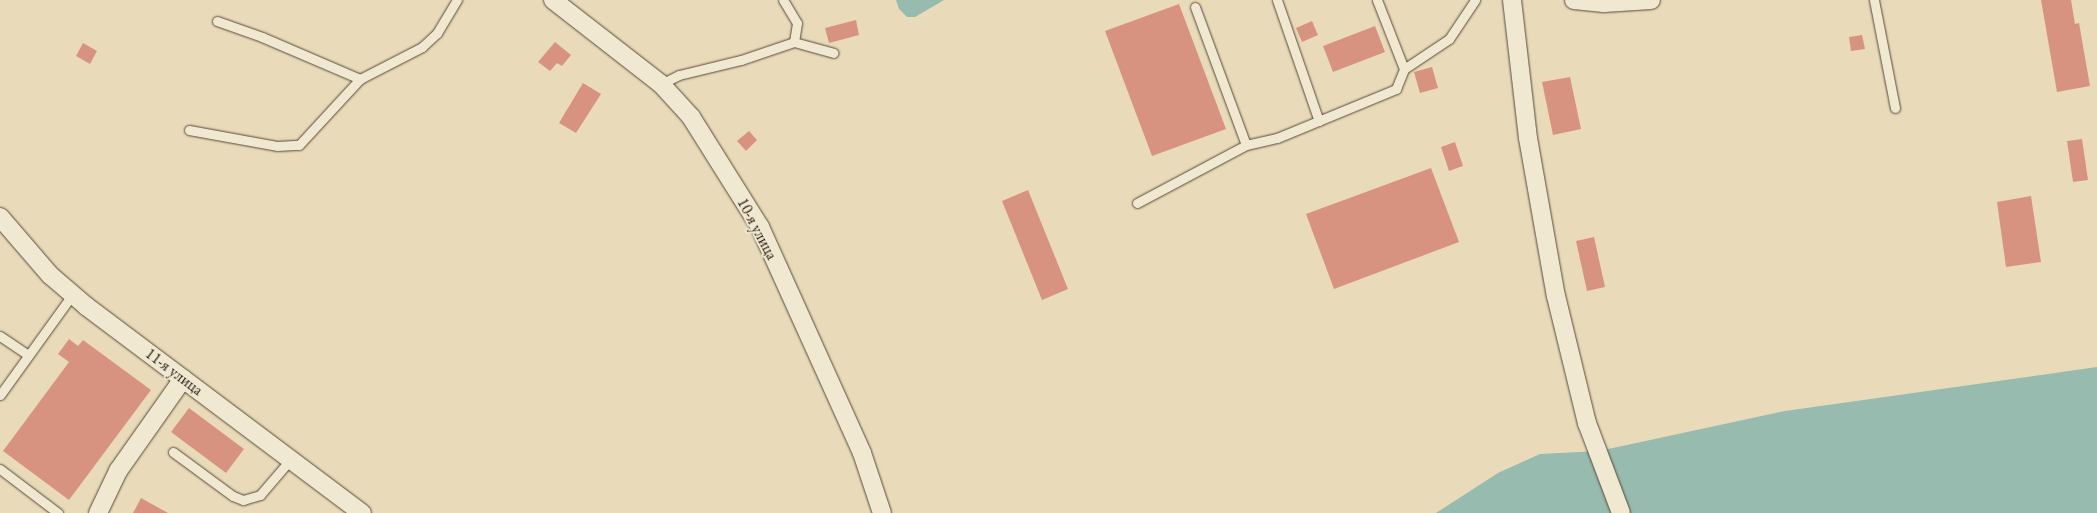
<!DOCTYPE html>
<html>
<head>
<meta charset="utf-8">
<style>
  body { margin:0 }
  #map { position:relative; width:2097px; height:513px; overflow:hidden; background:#e9dbb9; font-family:"EB Garamond",serif }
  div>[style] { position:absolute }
  .water>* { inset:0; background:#97bbae }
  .building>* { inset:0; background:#d89380 }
  .roads { filter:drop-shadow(0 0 1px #564939) drop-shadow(0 0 1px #564939) }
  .service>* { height:9px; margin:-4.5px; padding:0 4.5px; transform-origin:4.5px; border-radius:4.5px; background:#f1e8d2 }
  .minor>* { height:18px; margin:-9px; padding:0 9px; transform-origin:9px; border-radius:9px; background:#f1e8d2 }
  span { translate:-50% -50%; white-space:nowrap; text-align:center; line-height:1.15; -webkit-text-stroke:4px #f1e8d2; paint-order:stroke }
  .street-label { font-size:16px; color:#25180e }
</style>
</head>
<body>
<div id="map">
  <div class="water">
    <i style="clip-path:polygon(896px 0,944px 0,915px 17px,907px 17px,899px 9px)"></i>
    <i style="clip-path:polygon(2097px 367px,2097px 513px,1436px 513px,1498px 473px,1540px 454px,1599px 451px,1785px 411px)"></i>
  </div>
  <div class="building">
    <i style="clip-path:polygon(2041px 0,2071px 0,2075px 24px,2079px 23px,2090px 86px,2057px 92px)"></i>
    <i style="clip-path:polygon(1179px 4px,1226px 129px,1152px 156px,1105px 31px)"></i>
    <i style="clip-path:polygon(856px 20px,859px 35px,829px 43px,825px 28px)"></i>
    <i style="clip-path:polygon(1312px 21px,1318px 35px,1302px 42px,1296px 28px)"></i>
    <i style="clip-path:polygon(1375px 26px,1385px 52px,1333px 72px,1323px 46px)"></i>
    <i style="clip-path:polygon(1862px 35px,1865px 49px,1851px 51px,1849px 37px)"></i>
    <i style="clip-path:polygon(555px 42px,571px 55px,562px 66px,557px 63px,550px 71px,538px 62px)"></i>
    <i style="clip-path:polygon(83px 43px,97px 51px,90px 64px,76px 56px)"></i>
    <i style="clip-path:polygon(1432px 67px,1438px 88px,1420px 93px,1414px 72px)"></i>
    <i style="clip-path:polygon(1570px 77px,1581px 129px,1553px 135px,1542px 82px)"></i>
    <i style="clip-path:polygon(583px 83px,601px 94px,576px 133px,559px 123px)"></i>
    <i style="clip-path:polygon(749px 131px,757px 140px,746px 151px,737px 141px)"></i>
    <i style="clip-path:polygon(2082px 139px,2088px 180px,2073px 182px,2067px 141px)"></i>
    <i style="clip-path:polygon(1455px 142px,1463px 166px,1449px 171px,1441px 147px)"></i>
    <i style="clip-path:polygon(1431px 168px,1459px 242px,1334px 289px,1306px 214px)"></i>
    <i style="clip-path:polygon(1028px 190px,1068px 289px,1042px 300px,1002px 201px)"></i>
    <i style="clip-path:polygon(2031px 196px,2041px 262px,2006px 267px,1997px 202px)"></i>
    <i style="clip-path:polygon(1594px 237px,1605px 287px,1587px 291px,1576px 241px)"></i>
    <i style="clip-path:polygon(69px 339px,78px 346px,83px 340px,151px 390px,69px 500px,3px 451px,69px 362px,58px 354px)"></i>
    <i style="clip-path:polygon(189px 408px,244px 449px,226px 473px,171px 432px)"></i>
    <i style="clip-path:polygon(141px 498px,168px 513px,133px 513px)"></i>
  </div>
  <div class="roads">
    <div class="service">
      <i style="left:1277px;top:0;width:128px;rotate:70.9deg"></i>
      <i style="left:1377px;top:0;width:74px;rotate:68.6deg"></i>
      <i style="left:1874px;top:0;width:110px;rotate:79deg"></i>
      <i style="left:1195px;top:7px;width:147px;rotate:69.7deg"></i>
      <i style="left:217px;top:21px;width:48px;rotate:19.6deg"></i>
      <i style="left:262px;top:37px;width:107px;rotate:23.2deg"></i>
      <i style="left:794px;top:42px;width:41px;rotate:15.4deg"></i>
      <i style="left:661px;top:84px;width:20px;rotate:-27deg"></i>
      <i style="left:679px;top:75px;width:64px;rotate:-13.6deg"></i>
      <i style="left:741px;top:60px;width:56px;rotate:-18.8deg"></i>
      <i style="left:794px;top:42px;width:19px;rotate:-81deg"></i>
      <i style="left:797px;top:23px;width:27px;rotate:-121deg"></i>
      <i style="left:189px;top:130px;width:89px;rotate:10.3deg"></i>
      <i style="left:277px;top:146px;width:22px;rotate:-3deg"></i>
      <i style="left:299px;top:145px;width:90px;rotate:-47.3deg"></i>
      <i style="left:360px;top:79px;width:70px;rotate:-27.3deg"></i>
      <i style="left:422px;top:47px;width:21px;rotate:-43deg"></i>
      <i style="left:437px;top:33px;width:39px;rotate:-59deg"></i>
      <i style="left:1137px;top:203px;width:123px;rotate:-28deg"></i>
      <i style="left:1246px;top:145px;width:32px;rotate:-13deg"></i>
      <i style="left:1277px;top:138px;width:129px;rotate:-22.4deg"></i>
      <i style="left:1396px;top:89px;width:22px;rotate:-68deg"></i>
      <i style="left:1404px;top:69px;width:54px;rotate:-33.7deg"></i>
      <i style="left:1449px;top:39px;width:47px;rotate:-56.3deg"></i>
      <i style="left:0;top:336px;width:34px;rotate:34deg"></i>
      <i style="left:0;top:395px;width:123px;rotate:-54.2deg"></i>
      <i style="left:173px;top:452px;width:74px;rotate:36.3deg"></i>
      <i style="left:233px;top:496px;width:11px;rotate:22deg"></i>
      <i style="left:243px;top:500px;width:18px;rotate:-16deg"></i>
      <i style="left:260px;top:495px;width:46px;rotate:-49.4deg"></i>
      <i style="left:0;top:469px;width:73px;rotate:37.2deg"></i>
    </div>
    <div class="minor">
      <i style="left:553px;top:0;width:137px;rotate:37.9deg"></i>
      <i style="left:661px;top:84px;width:45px;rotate:47.7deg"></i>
      <i style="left:691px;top:117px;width:130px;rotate:57.9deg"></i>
      <i style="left:760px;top:227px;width:248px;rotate:65.7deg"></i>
      <i style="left:862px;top:453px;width:63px;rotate:71.6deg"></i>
      <i style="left:1512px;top:0;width:139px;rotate:83.4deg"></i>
      <i style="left:1528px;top:138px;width:160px;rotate:80deg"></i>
      <i style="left:1556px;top:296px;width:131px;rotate:76.3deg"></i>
      <i style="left:1587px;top:423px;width:96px;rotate:69.3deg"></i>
      <i style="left:1574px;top:0;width:30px;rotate:6deg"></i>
      <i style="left:1604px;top:3px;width:47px;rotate:-3.7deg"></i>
      <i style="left:0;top:217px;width:77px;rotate:49.2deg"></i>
      <i style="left:50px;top:275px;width:48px;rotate:40.7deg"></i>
      <i style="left:86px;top:306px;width:345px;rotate:36.9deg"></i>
      <i style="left:98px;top:513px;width:47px;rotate:-64.5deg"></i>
      <i style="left:118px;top:471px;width:113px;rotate:-54.8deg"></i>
    </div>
  </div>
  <div class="street-label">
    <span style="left:757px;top:229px;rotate:62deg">10-я улица</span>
    <span style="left:174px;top:372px;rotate:37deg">11-я улица</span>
  </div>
</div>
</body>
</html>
